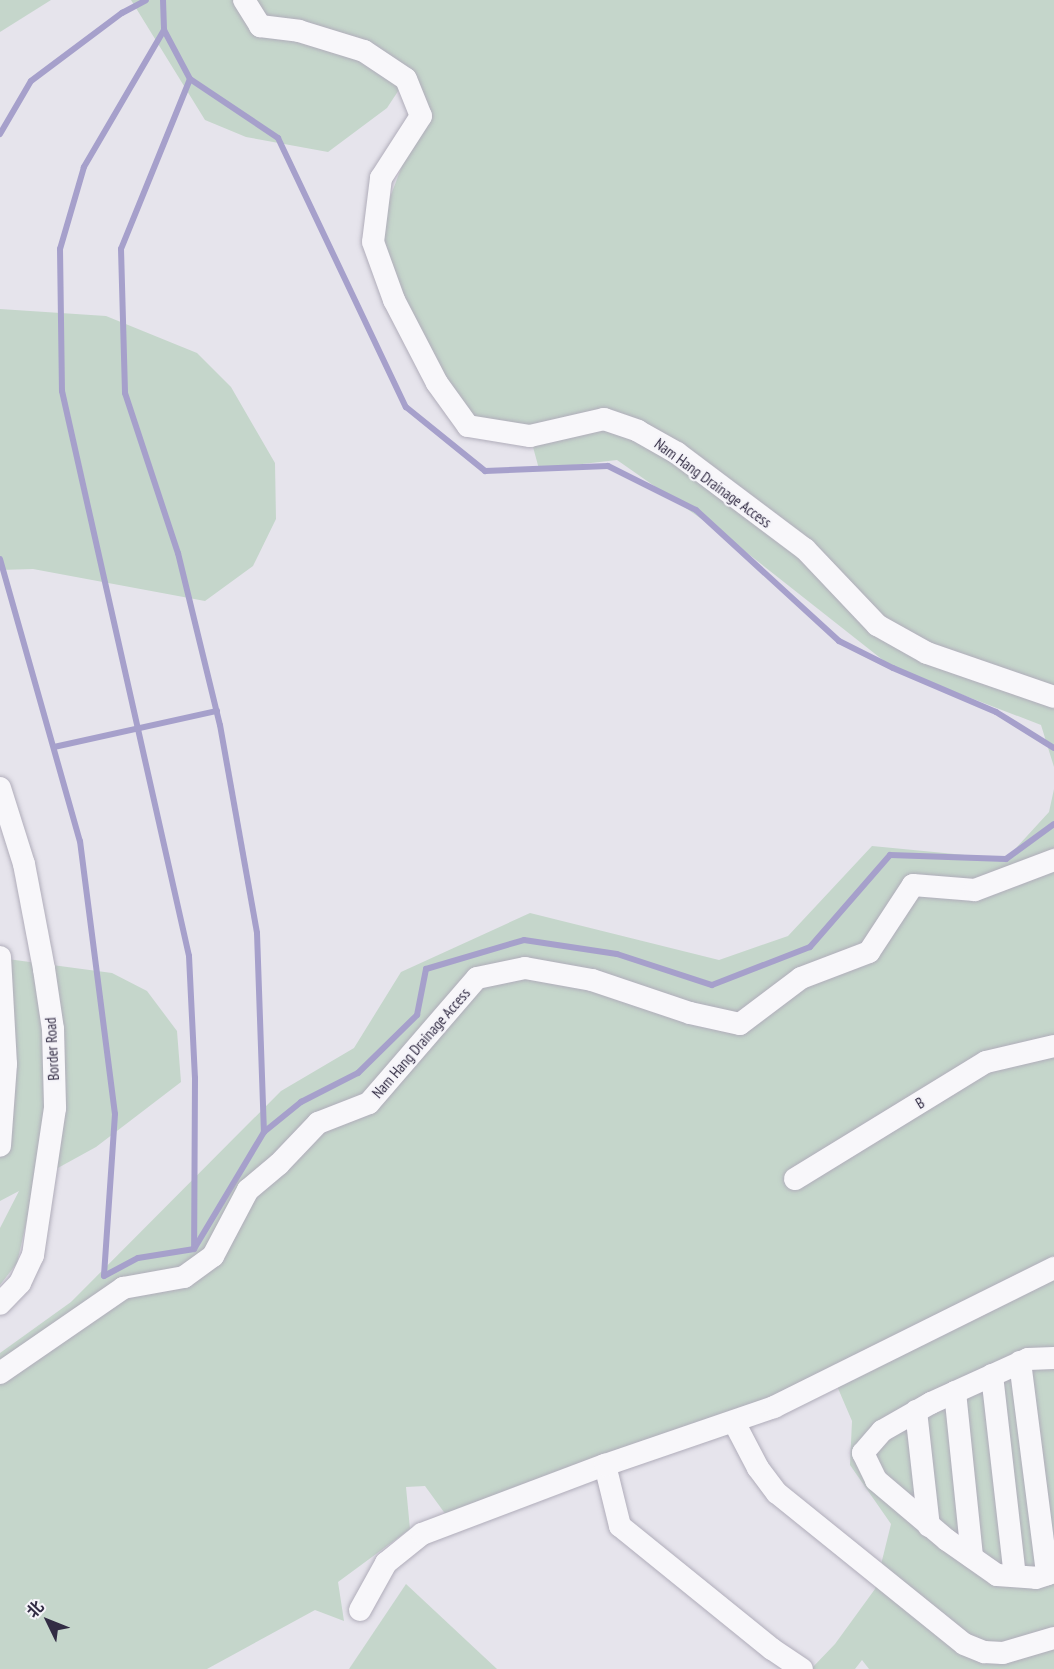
<!DOCTYPE html>
<html>
<head>
<meta charset="utf-8">
<style>
  body { margin:0 }
  #map { position:relative; width:1054px; height:1669px; overflow:hidden; background:#e6e4ec; font-family:"PT Sans Narrow","Noto Sans SC",sans-serif }
  div>[style] { position:absolute }
  .green>* { inset:0; background:#c5d6cb }
  .stream>* { height:6px; margin:-3px; padding:0 3px; transform-origin:3px; border-radius:3px; background:#a6a0cb }
  .roads { filter:drop-shadow(0 0 2px #b0adba) drop-shadow(0 0 2px #b0adba) }
  .minor>* { height:22px; margin:-11px; padding:0 11px; transform-origin:11px; border-radius:11px; background:#f8f7fa }
  span { translate:-50% -50%; white-space:nowrap; text-align:center; line-height:1.15; -webkit-text-stroke:4.5px #f5f4f9; paint-order:stroke }
  .street-label { font-size:15px; color:#322c44 }
  .north { position:absolute; left:18px; top:1591px; width:60px; height:60px; -webkit-text-stroke:4px #f5f4f9; paint-order:stroke; rotate:313deg; font-size:16px; font-weight:700; line-height:24px; text-align:center; color:#322c44 }
  .north::after { content:''; display:block; margin:auto; width:21px; height:27px; background:#322c44; clip-path:polygon(50% 0,100% 100%,50% 72%,0 100%) }
</style>
</head>
<body>
<div id="map">
  <div class="green">
    <i style="clip-path:polygon(0 0,51px 0,0 32px)"></i>
    <i style="clip-path:polygon(131px 0,1054px 0,1054px 767px,1041px 725px,893px 668px,723px 534px,617px 460px,539px 469px,530px 436px,468px 426px,373px 242px,421px 116px,406px 79px,387px 108px,328px 152px,246px 137px,205px 120px)"></i>
    <i style="clip-path:polygon(0 309px,106px 316px,197px 353px,231px 387px,275px 463px,276px 519px,253px 566px,205px 601px,33px 569px,0 570px)"></i>
    <i style="clip-path:polygon(1054px 789px,1054px 1669px,869px 1669px,862px 1660px,855px 1669px,811px 1669px,835px 1644px,875px 1589px,891px 1524px,850px 1465px,852px 1421px,837px 1386px,741px 1431px,449px 1519px,425px 1486px,406px 1487px,410px 1529px,338px 1582px,344px 1621px,315px 1610px,207px 1669px,0 1669px,0 1353px,71px 1302px,281px 1091px,354px 1048px,401px 972px,530px 913px,719px 960px,788px 936px,872px 846px,1006px 859px,1049px 812px)"></i>
    <i style="clip-path:polygon(0 958px,112px 973px,147px 991px,177px 1031px,181px 1082px,96px 1147px,36px 1180px,17px 1263px,0 1285px,0 1228px,19px 1191px,0 1201px)"></i>
    <i style="clip-path:polygon(406px 1584px,497px 1669px,349px 1669px)"></i>
  </div>
  <div class="stream">
    <i style="left:163px;top:0;width:30px;rotate:88deg"></i>
    <i style="left:164px;top:30px;width:55px;rotate:62deg"></i>
    <i style="left:190px;top:79px;width:106px;rotate:33.8deg"></i>
    <i style="left:278px;top:138px;width:298px;rotate:64.6deg"></i>
    <i style="left:406px;top:407px;width:102px;rotate:39deg"></i>
    <i style="left:485px;top:471px;width:123px;rotate:-2.3deg"></i>
    <i style="left:608px;top:466px;width:98px;rotate:26.6deg"></i>
    <i style="left:696px;top:510px;width:194px;rotate:42.5deg"></i>
    <i style="left:839px;top:641px;width:60px;rotate:26.6deg"></i>
    <i style="left:893px;top:668px;width:112px;rotate:23.1deg"></i>
    <i style="left:996px;top:712px;width:68px;rotate:31.8deg"></i>
    <i style="left:164px;top:30px;width:159px;rotate:120.3deg"></i>
    <i style="left:84px;top:167px;width:85px;rotate:106.3deg"></i>
    <i style="left:60px;top:249px;width:142px;rotate:89.2deg"></i>
    <i style="left:62px;top:391px;width:579px;rotate:77.33deg"></i>
    <i style="left:189px;top:956px;width:122px;rotate:87.2deg"></i>
    <i style="left:195px;top:1078px;width:169px;rotate:90.3deg"></i>
    <i style="left:190px;top:79px;width:183px;rotate:112.1deg"></i>
    <i style="left:121px;top:249px;width:144px;rotate:88.4deg"></i>
    <i style="left:125px;top:393px;width:169px;rotate:71.7deg"></i>
    <i style="left:178px;top:553px;width:177px;rotate:76.3deg"></i>
    <i style="left:220px;top:725px;width:211px;rotate:79.9deg"></i>
    <i style="left:257px;top:933px;width:199px;rotate:88deg"></i>
    <i style="left:0;top:134px;width:61px;rotate:-59.7deg"></i>
    <i style="left:31px;top:81px;width:114px;rotate:-36.8deg"></i>
    <i style="left:122px;top:13px;width:27px;rotate:-28deg"></i>
    <i style="left:0;top:559px;width:293px;rotate:74.2deg"></i>
    <i style="left:80px;top:841px;width:275px;rotate:82.7deg"></i>
    <i style="left:115px;top:1114px;width:162px;rotate:93.9deg"></i>
    <i style="left:104px;top:1276px;width:38px;rotate:-28deg"></i>
    <i style="left:138px;top:1258px;width:57px;rotate:-9.1deg"></i>
    <i style="left:194px;top:1249px;width:136px;rotate:-59.1deg"></i>
    <i style="left:264px;top:1132px;width:48px;rotate:-39deg"></i>
    <i style="left:301px;top:1102px;width:64px;rotate:-27deg"></i>
    <i style="left:358px;top:1073px;width:83px;rotate:-44.5deg"></i>
    <i style="left:417px;top:1015px;width:47px;rotate:-78.9deg"></i>
    <i style="left:426px;top:969px;width:102px;rotate:-16.5deg"></i>
    <i style="left:524px;top:940px;width:94px;rotate:8.6deg"></i>
    <i style="left:617px;top:954px;width:100px;rotate:18.1deg"></i>
    <i style="left:712px;top:985px;width:105px;rotate:-21.2deg"></i>
    <i style="left:810px;top:947px;width:122px;rotate:-49deg"></i>
    <i style="left:890px;top:855px;width:116px;rotate:2deg"></i>
    <i style="left:1006px;top:859px;width:59px;rotate:-36.1deg"></i>
    <i style="left:54px;top:747px;width:167px;rotate:-12.5deg"></i>
  </div>
  <div class="roads">
    <div class="minor">
      <i style="left:244px;top:0;width:31px;rotate:58deg"></i>
      <i style="left:260px;top:26px;width:39px;rotate:7deg"></i>
      <i style="left:299px;top:31px;width:68px;rotate:17.1deg"></i>
      <i style="left:364px;top:51px;width:50px;rotate:33.7deg"></i>
      <i style="left:406px;top:79px;width:40px;rotate:68deg"></i>
      <i style="left:421px;top:116px;width:74px;rotate:122.8deg"></i>
      <i style="left:381px;top:178px;width:64px;rotate:97.1deg"></i>
      <i style="left:373px;top:242px;width:62px;rotate:70.1deg"></i>
      <i style="left:394px;top:300px;width:93px;rotate:62.6deg"></i>
      <i style="left:437px;top:383px;width:53px;rotate:54.2deg"></i>
      <i style="left:468px;top:426px;width:63px;rotate:9.2deg"></i>
      <i style="left:530px;top:436px;width:76px;rotate:-12.9deg"></i>
      <i style="left:604px;top:419px;width:36px;rotate:19deg"></i>
      <i style="left:638px;top:431px;width:45px;rotate:29.4deg"></i>
      <i style="left:677px;top:453px;width:160px;rotate:36.9deg"></i>
      <i style="left:805px;top:549px;width:105px;rotate:46.5deg"></i>
      <i style="left:877px;top:625px;width:57px;rotate:29.2deg"></i>
      <i style="left:927px;top:653px;width:134px;rotate:19.1deg"></i>
      <i style="left:0;top:788px;width:80px;rotate:72.5deg"></i>
      <i style="left:24px;top:864px;width:107px;rotate:79.2deg"></i>
      <i style="left:44px;top:969px;width:61px;rotate:81.5deg"></i>
      <i style="left:53px;top:1029px;width:79px;rotate:88.5deg"></i>
      <i style="left:55px;top:1108px;width:149px;rotate:98.5deg"></i>
      <i style="left:33px;top:1255px;width:31px;rotate:115deg"></i>
      <i style="left:20px;top:1283px;width:29px;rotate:134deg"></i>
      <i style="left:0;top:957px;width:107px;rotate:86.8deg"></i>
      <i style="left:6px;top:1064px;width:82px;rotate:94.2deg"></i>
      <i style="left:795px;top:1179px;width:224px;rotate:-31.5deg"></i>
      <i style="left:986px;top:1062px;width:70px;rotate:-13.2deg"></i>
      <i style="left:1054px;top:1358px;width:26px;rotate:178deg"></i>
      <i style="left:1028px;top:1359px;width:107px;rotate:155.6deg"></i>
      <i style="left:931px;top:1403px;width:56px;rotate:150.3deg"></i>
      <i style="left:882px;top:1431px;width:29px;rotate:131deg"></i>
      <i style="left:863px;top:1453px;width:30px;rotate:64deg"></i>
      <i style="left:876px;top:1480px;width:93px;rotate:40.2deg"></i>
      <i style="left:947px;top:1540px;width:61px;rotate:35deg"></i>
      <i style="left:997px;top:1575px;width:39px;rotate:4deg"></i>
      <i style="left:1036px;top:1578px;width:19px;rotate:-18deg"></i>
      <i style="left:1020px;top:1362px;width:214px;rotate:82.7deg"></i>
      <i style="left:0;top:1373px;width:150px;rotate:-34.6deg"></i>
      <i style="left:123px;top:1288px;width:62px;rotate:-10.2deg"></i>
      <i style="left:184px;top:1277px;width:36px;rotate:-36deg"></i>
      <i style="left:213px;top:1256px;width:75px;rotate:-62.1deg"></i>
      <i style="left:248px;top:1190px;width:40px;rotate:-40deg"></i>
      <i style="left:279px;top:1164px;width:57px;rotate:-46.4deg"></i>
      <i style="left:318px;top:1123px;width:55px;rotate:-21.4deg"></i>
      <i style="left:369px;top:1103px;width:165px;rotate:-49.2deg"></i>
      <i style="left:477px;top:978px;width:49px;rotate:-11.8deg"></i>
      <i style="left:525px;top:968px;width:68px;rotate:10.2deg"></i>
      <i style="left:592px;top:980px;width:103px;rotate:18.6deg"></i>
      <i style="left:690px;top:1013px;width:51px;rotate:12.4deg"></i>
      <i style="left:740px;top:1024px;width:76px;rotate:-37deg"></i>
      <i style="left:801px;top:978px;width:73px;rotate:-20.9deg"></i>
      <i style="left:869px;top:952px;width:80px;rotate:-56.7deg"></i>
      <i style="left:913px;top:885px;width:62px;rotate:4.6deg"></i>
      <i style="left:975px;top:890px;width:85px;rotate:-20.8deg"></i>
      <i style="left:992px;top:1375px;width:202px;rotate:83.5deg"></i>
      <i style="left:955px;top:1392px;width:166px;rotate:84.1deg"></i>
      <i style="left:916px;top:1411px;width:116px;rotate:83.6deg"></i>
      <i style="left:734px;top:1422px;width:52px;rotate:62.4deg"></i>
      <i style="left:758px;top:1468px;width:31px;rotate:53deg"></i>
      <i style="left:777px;top:1493px;width:240px;rotate:38.9deg"></i>
      <i style="left:964px;top:1644px;width:22px;rotate:22deg"></i>
      <i style="left:984px;top:1652px;width:19px;rotate:3deg"></i>
      <i style="left:1003px;top:1653px;width:53px;rotate:-16.4deg"></i>
      <i style="left:605px;top:1465px;width:63px;rotate:76.2deg"></i>
      <i style="left:620px;top:1526px;width:196px;rotate:39deg"></i>
      <i style="left:772px;top:1649px;width:36px;rotate:34deg"></i>
      <i style="left:360px;top:1610px;width:54px;rotate:-61deg"></i>
      <i style="left:386px;top:1563px;width:46px;rotate:-38.9deg"></i>
      <i style="left:422px;top:1534px;width:196px;rotate:-20.7deg"></i>
      <i style="left:605px;top:1465px;width:179px;rotate:-18.9deg"></i>
      <i style="left:774px;top:1407px;width:313px;rotate:-26.4deg"></i>
    </div>
  </div>
  <div class="street-label">
    <span style="left:713px;top:483px;rotate:36deg">Nam Hang Drainage Access</span>
    <span style="left:421px;top:1043px;rotate:-49deg">Nam Hang Drainage Access</span>
    <span style="left:52px;top:1049px;rotate:-93deg">Border Road</span>
    <span style="left:920px;top:1103px;rotate:-31deg">B</span>
  </div>
  <div class="north">北</div>
</div>
</body>
</html>
